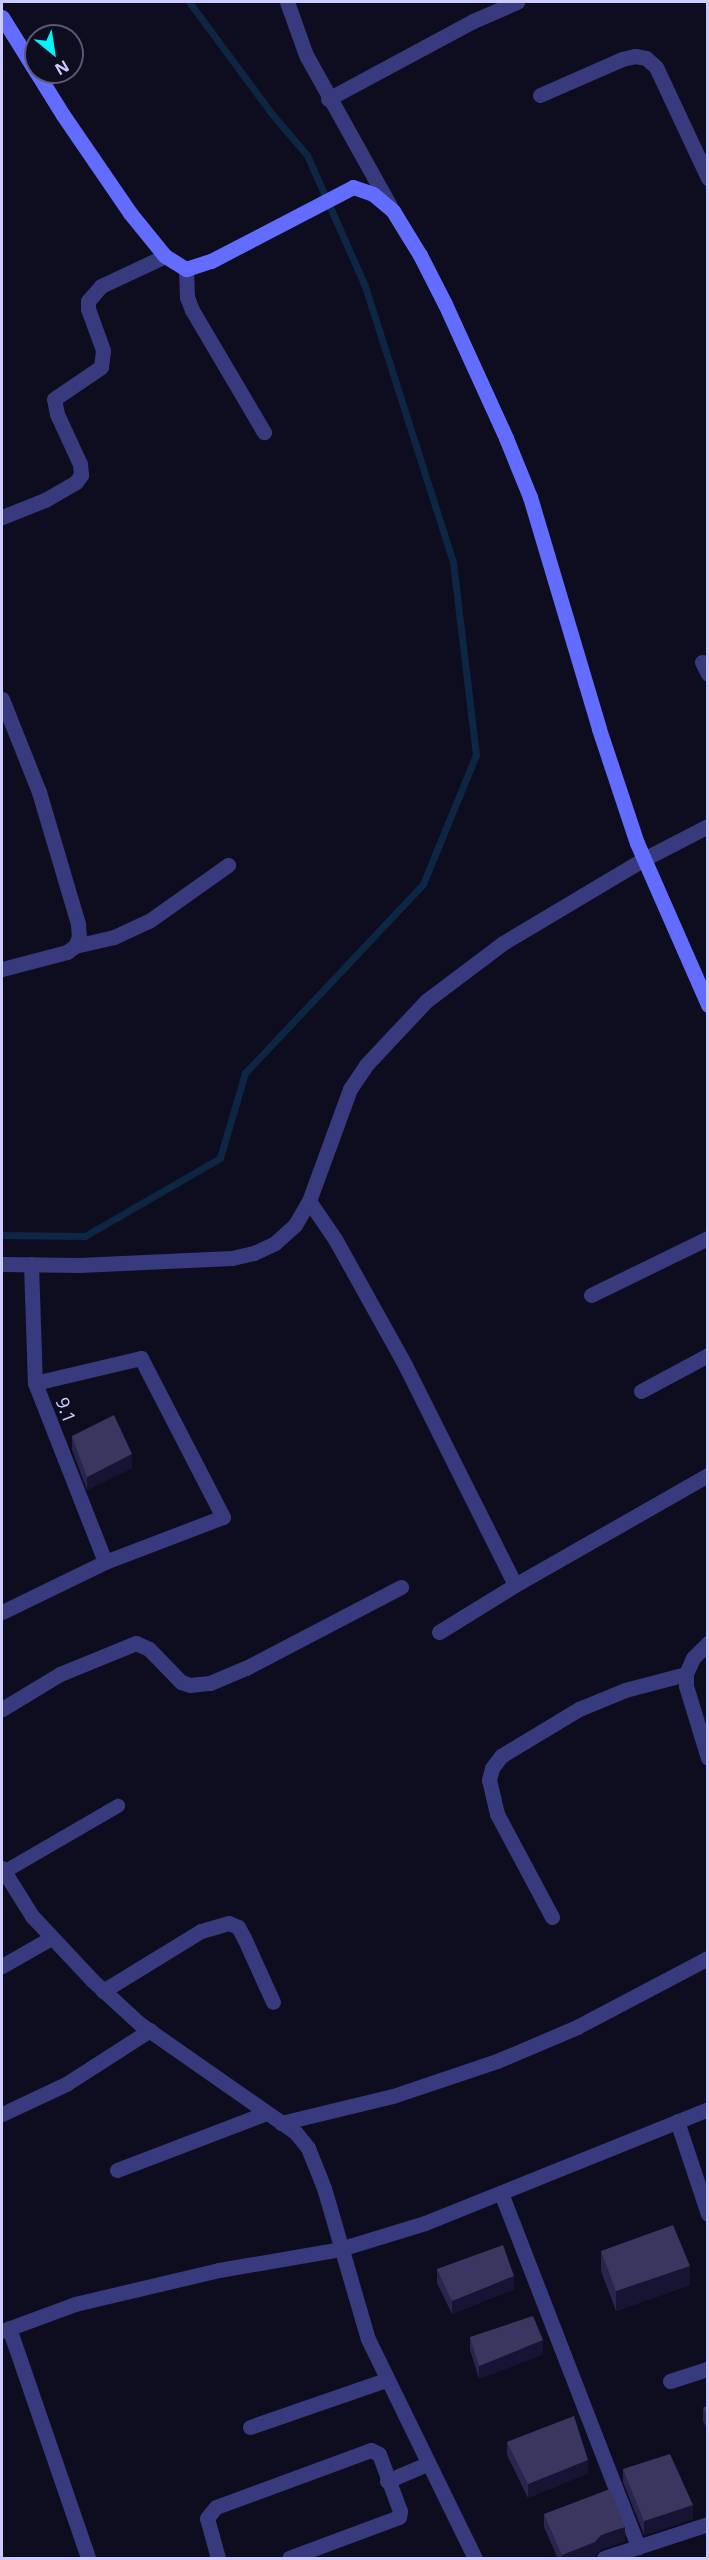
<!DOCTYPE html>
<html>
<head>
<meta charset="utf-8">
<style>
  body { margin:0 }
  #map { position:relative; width:709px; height:2560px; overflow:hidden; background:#0e0c1f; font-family:"Noto Sans",sans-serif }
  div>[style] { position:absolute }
  .stream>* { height:7px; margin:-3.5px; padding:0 3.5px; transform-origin:3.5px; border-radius:3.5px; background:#0c2644 }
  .lane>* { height:14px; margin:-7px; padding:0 7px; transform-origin:7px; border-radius:7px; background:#373b7e }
  .street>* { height:15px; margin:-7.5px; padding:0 7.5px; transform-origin:7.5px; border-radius:7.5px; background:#373b7e }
  .secondary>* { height:15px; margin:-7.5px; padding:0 7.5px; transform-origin:7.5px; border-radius:7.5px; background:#626dff }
  .wall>* { inset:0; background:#29254d }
  .shaded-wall>* { inset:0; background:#171333 }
  .building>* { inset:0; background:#3b3660 }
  span { translate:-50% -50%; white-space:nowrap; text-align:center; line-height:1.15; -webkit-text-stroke:5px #0e0c1f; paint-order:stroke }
  .street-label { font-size:18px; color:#cbcbff }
  .frame { position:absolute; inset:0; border:3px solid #cbcbff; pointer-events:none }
  .north { position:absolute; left:24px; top:24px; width:60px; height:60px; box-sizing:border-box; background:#0e0c1f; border:2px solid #5a5879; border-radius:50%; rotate:150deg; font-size:16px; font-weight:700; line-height:24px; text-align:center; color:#cbcbff }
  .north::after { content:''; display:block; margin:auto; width:21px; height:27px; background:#00f5f6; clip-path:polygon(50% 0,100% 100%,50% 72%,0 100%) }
</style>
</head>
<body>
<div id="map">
  <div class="stream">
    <i style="left:2px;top:1235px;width:83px;rotate:0.7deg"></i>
    <i style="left:85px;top:1236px;width:156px;rotate:-30deg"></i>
    <i style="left:220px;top:1158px;width:89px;rotate:-73.6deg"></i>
    <i style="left:245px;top:1073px;width:260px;rotate:-46.7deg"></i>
    <i style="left:423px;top:884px;width:139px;rotate:-67.7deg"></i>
    <i style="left:476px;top:755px;width:194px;rotate:-96.8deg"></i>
    <i style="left:453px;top:562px;width:290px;rotate:-107.7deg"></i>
    <i style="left:365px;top:286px;width:143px;rotate:-113.9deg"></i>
    <i style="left:307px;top:155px;width:54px;rotate:-130.5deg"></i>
    <i style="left:272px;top:114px;width:139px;rotate:-126.5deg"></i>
  </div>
  <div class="lane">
    <i style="left:4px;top:1872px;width:132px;rotate:-30.1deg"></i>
  </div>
  <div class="street">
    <i style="left:287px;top:2px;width:56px;rotate:70.3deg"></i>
    <i style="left:306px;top:55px;width:173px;rotate:60.9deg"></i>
    <i style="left:540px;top:95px;width:90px;rotate:-23.7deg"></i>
    <i style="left:622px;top:59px;width:13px;rotate:-13deg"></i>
    <i style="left:635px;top:56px;width:11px;rotate:10deg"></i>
    <i style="left:646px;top:58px;width:13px;rotate:42deg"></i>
    <i style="left:656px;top:67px;width:123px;rotate:64.9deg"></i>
    <i style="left:328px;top:99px;width:165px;rotate:-28.3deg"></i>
    <i style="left:473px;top:21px;width:48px;rotate:-23.4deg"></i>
    <i style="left:186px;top:269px;width:28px;rotate:88deg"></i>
    <i style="left:187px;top:297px;width:14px;rotate:69deg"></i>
    <i style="left:192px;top:310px;width:142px;rotate:59.5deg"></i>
    <i style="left:2px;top:517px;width:46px;rotate:-21.6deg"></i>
    <i style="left:45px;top:500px;width:36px;rotate:-30deg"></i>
    <i style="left:76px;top:482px;width:9px;rotate:-54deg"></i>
    <i style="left:81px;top:475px;width:11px;rotate:-95deg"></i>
    <i style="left:80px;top:464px;width:55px;rotate:-114.7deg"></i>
    <i style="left:57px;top:414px;width:15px;rotate:-101deg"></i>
    <i style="left:54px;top:399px;width:57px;rotate:-34.2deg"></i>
    <i style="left:101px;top:367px;width:17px;rotate:-83deg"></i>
    <i style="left:103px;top:350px;width:44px;rotate:-110.1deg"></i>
    <i style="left:88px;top:309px;width:8px;rotate:-90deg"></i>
    <i style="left:88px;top:301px;width:20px;rotate:-49deg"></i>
    <i style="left:101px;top:286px;width:71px;rotate:-25.1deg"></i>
    <i style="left:702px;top:662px;width:13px;rotate:63deg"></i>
    <i style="left:2px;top:699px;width:100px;rotate:68.3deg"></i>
    <i style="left:39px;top:792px;width:138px;rotate:73.5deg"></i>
    <i style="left:78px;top:924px;width:13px;rotate:86deg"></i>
    <i style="left:79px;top:937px;width:10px;rotate:114deg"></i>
    <i style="left:75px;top:946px;width:10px;rotate:143deg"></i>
    <i style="left:67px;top:952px;width:67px;rotate:165.3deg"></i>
    <i style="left:75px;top:946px;width:40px;rotate:-13deg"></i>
    <i style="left:114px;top:937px;width:38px;rotate:-25deg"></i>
    <i style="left:149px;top:921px;width:97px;rotate:-35.3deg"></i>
    <i style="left:309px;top:1201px;width:46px;rotate:55.6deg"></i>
    <i style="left:335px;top:1239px;width:144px;rotate:60.9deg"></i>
    <i style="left:405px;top:1365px;width:246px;rotate:63.4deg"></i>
    <i style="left:2px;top:1264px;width:77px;rotate:0.7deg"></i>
    <i style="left:79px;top:1265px;width:153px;rotate:-2.6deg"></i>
    <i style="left:232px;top:1258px;width:23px;rotate:-13deg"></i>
    <i style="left:254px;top:1253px;width:23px;rotate:-25deg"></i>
    <i style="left:275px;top:1243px;width:27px;rotate:-42deg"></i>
    <i style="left:295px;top:1225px;width:28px;rotate:-60deg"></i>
    <i style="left:309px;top:1201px;width:119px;rotate:-69.9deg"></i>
    <i style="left:350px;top:1089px;width:29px;rotate:-56deg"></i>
    <i style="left:366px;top:1065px;width:88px;rotate:-46.8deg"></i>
    <i style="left:426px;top:1001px;width:96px;rotate:-37deg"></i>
    <i style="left:503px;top:943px;width:164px;rotate:-30.8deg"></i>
    <i style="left:644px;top:859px;width:72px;rotate:-27.3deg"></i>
    <i style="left:31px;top:1264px;width:119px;rotate:88.1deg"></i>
    <i style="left:35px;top:1383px;width:192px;rotate:68.6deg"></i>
    <i style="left:591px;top:1295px;width:130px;rotate:-26deg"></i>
    <i style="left:641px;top:1391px;width:76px;rotate:-28.2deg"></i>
    <i style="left:2px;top:1612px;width:114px;rotate:-25.9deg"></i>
    <i style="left:105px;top:1562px;width:126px;rotate:-20.9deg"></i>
    <i style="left:223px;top:1517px;width:179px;rotate:-117.3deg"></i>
    <i style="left:141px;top:1358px;width:109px;rotate:166.7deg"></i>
    <i style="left:439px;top:1632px;width:89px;rotate:-31.7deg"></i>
    <i style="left:515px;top:1585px;width:222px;rotate:-29.7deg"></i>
    <i style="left:708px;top:1643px;width:21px;rotate:135deg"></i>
    <i style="left:693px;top:1658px;width:17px;rotate:114deg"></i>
    <i style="left:686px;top:1674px;width:12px;rotate:90deg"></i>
    <i style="left:686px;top:1686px;width:75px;rotate:73deg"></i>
    <i style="left:2px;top:1709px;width:68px;rotate:-31.1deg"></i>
    <i style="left:60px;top:1674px;width:82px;rotate:-22.2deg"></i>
    <i style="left:136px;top:1643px;width:14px;rotate:25deg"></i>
    <i style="left:149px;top:1649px;width:46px;rotate:45.9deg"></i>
    <i style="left:181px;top:1682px;width:9px;rotate:18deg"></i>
    <i style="left:190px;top:1685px;width:20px;rotate:-6deg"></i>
    <i style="left:210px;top:1683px;width:39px;rotate:-23deg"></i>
    <i style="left:246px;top:1668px;width:175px;rotate:-27.6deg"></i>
    <i style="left:2px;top:1868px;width:57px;rotate:58deg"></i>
    <i style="left:32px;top:1916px;width:88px;rotate:46.8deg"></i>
    <i style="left:92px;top:1980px;width:65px;rotate:42.5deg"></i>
    <i style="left:140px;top:2024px;width:190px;rotate:34.9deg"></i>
    <i style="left:296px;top:2133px;width:19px;rotate:51deg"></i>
    <i style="left:308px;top:2148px;width:43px;rotate:68.2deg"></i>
    <i style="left:324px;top:2188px;width:157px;rotate:73.8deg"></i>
    <i style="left:368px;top:2339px;width:244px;rotate:64deg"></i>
    <i style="left:552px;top:1917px;width:117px;rotate:-118.1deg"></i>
    <i style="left:497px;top:1814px;width:35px;rotate:-103deg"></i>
    <i style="left:489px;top:1780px;width:12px;rotate:-76deg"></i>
    <i style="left:492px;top:1768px;width:15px;rotate:-53deg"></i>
    <i style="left:501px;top:1756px;width:91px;rotate:-31.1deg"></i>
    <i style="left:579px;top:1709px;width:50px;rotate:-22.4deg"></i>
    <i style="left:625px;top:1690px;width:63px;rotate:-14.7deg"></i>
    <i style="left:2px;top:1966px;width:56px;rotate:-29.7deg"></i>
    <i style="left:103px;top:1991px;width:115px;rotate:-31.5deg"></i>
    <i style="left:201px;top:1931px;width:29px;rotate:-16deg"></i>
    <i style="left:229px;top:1923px;width:10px;rotate:24deg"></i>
    <i style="left:238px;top:1927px;width:13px;rotate:61deg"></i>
    <i style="left:244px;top:1938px;width:70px;rotate:65.6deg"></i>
    <i style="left:2px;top:2114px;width:71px;rotate:-25.1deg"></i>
    <i style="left:66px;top:2084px;width:100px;rotate:-32.7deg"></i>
    <i style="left:677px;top:2121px;width:98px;rotate:71.6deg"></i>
    <i style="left:281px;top:2123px;width:115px;rotate:-13.6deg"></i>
    <i style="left:393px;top:2096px;width:110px;rotate:-18.6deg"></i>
    <i style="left:497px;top:2061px;width:87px;rotate:-23deg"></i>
    <i style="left:577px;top:2027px;width:148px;rotate:-27.8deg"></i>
    <i style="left:117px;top:2170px;width:160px;rotate:-20.9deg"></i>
    <i style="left:501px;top:2193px;width:380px;rotate:68.8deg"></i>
    <i style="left:9px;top:2328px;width:243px;rotate:71deg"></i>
    <i style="left:2px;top:2331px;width:78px;rotate:-20.3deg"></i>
    <i style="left:75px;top:2304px;width:148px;rotate:-13.3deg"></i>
    <i style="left:219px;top:2270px;width:123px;rotate:-9.8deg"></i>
    <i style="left:340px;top:2249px;width:89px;rotate:-17deg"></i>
    <i style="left:425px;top:2223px;width:305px;rotate:-21.9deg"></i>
    <i style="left:670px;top:2381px;width:40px;rotate:-18deg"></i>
    <i style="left:250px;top:2427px;width:144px;rotate:-19.1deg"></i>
    <i style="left:387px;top:2481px;width:43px;rotate:-23deg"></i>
    <i style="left:218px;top:2558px;width:41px;rotate:-105.4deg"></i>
    <i style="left:207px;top:2518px;width:14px;rotate:-51deg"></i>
    <i style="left:216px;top:2507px;width:165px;rotate:-20.2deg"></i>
    <i style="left:371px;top:2450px;width:9px;rotate:27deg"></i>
    <i style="left:379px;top:2454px;width:61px;rotate:69.8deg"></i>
    <i style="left:400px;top:2511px;width:6px;rotate:99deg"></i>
    <i style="left:399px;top:2517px;width:117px;rotate:159.6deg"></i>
    <i style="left:604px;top:2558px;width:109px;rotate:-18.1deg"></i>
  </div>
  <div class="secondary">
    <i style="left:2px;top:17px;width:115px;rotate:58.1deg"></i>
    <i style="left:63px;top:115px;width:119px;rotate:55.6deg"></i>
    <i style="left:130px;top:213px;width:55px;rotate:50.9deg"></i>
    <i style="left:165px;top:256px;width:25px;rotate:32deg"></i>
    <i style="left:186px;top:269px;width:26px;rotate:-18deg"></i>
    <i style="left:211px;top:261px;width:160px;rotate:-27.5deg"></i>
    <i style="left:353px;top:187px;width:21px;rotate:19deg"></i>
    <i style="left:373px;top:194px;width:26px;rotate:40deg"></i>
    <i style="left:393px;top:211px;width:52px;rotate:58.5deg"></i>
    <i style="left:420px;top:255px;width:55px;rotate:63deg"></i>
    <i style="left:445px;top:304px;width:147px;rotate:65.5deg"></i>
    <i style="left:506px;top:438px;width:64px;rotate:67.9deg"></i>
    <i style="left:530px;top:497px;width:242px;rotate:73.4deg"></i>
    <i style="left:599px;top:729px;width:120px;rotate:71.6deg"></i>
    <i style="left:637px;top:843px;width:177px;rotate:66.3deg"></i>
  </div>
  <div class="wall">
    <i style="clip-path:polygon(72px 1436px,132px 1468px,87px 1490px,72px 1450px)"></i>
    <i style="clip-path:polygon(601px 2251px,690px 2285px,616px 2311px,601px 2271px)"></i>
    <i style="clip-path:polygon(437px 2269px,514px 2289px,452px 2314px,437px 2283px)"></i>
    <i style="clip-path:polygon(470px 2337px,543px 2354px,479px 2379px,470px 2350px)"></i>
    <i style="clip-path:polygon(708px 2380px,708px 2398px,706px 2394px,706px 2381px)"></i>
    <i style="clip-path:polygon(708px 2405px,708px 2441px,706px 2438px,706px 2427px,703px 2421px,703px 2408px)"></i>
    <i style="clip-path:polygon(507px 2442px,588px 2473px,528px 2498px,507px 2455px)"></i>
    <i style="clip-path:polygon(623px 2469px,693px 2519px,644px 2535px,623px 2482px)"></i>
    <i style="clip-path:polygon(544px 2514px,625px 2541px,601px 2549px,595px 2556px,587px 2559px,558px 2559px,544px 2527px)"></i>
  </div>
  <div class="shaded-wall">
    <i style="clip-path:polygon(132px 1454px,132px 1468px,87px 1490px,87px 1477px)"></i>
    <i style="clip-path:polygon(690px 2266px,690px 2285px,616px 2311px,616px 2291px)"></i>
    <i style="clip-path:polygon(514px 2276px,514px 2289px,452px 2314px,452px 2301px)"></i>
    <i style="clip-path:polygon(543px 2340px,543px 2354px,479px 2379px,479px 2366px)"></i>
    <i style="clip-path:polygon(588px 2460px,588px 2473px,528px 2498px,528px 2484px)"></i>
    <i style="clip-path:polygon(693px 2505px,693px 2519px,644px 2535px,644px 2521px)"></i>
    <i style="clip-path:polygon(625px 2527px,625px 2541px,601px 2549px,595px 2556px,587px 2559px,562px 2559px,562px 2555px,601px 2535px)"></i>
  </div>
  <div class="building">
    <i style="clip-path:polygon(114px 1415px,132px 1454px,87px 1477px,72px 1436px)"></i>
    <i style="clip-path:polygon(673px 2225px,690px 2266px,616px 2291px,601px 2251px)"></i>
    <i style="clip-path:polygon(503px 2245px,514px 2276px,452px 2301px,437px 2269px)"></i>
    <i style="clip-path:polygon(533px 2316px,543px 2340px,479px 2366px,470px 2337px)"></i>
    <i style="clip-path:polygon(708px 2405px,708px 2416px,703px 2408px)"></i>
    <i style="clip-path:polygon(574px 2416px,588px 2460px,528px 2484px,507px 2442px)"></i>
    <i style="clip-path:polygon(670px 2454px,693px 2505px,644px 2521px,623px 2469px)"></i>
    <i style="clip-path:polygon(610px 2489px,625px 2527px,601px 2535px,595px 2542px,562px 2555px,544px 2514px)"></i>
  </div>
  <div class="street-label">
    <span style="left:66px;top:1410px;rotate:69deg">9.1</span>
  </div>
  <div class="frame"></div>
  <div class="north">N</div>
</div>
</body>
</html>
